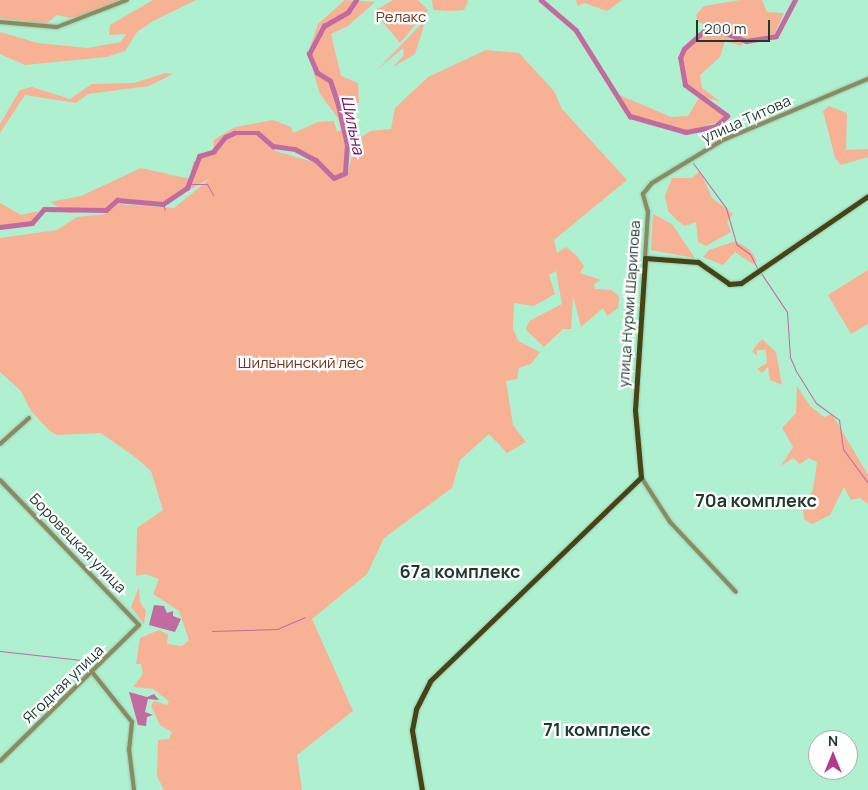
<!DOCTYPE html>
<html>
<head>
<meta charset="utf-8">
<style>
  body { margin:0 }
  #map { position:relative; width:868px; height:790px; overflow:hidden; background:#aff0d0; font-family:Manrope,sans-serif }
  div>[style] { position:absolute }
  .green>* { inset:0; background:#f7b195 }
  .water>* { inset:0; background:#c16ba0 }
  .stream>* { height:1px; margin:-0.5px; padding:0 0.5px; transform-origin:0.5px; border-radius:0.5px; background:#c16ba0 }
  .river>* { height:4.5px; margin:-2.25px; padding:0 2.25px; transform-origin:2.25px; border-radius:2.25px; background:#c16ba0 }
  .roads { filter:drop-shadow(0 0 1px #92cbaf) drop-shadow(0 0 1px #92cbaf) }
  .minor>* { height:4px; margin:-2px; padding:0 2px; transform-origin:2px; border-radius:2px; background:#8d8961 }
  .major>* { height:5px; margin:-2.5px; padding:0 2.5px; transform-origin:2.5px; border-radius:2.5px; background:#484315 }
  span { translate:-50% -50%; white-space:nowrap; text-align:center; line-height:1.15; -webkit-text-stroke:4.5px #fff; paint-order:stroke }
  .park-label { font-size:15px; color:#703318 }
  .street-label { font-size:15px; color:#1e392d }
  .water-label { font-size:16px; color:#730255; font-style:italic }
  .quarter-label { font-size:18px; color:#1e392d; font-weight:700 }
  .north { position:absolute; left:808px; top:730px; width:50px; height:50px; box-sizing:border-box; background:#fff; border:1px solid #a5b0ab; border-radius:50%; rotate:0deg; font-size:14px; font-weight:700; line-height:20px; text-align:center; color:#1e392d }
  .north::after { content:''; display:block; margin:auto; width:18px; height:22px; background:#b53a8d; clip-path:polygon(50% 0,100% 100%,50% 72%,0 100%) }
  .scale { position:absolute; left:696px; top:20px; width:74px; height:22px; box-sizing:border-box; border:2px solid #1e392d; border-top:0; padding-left:6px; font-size:15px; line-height:18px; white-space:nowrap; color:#1e392d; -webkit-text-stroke:4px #fff; paint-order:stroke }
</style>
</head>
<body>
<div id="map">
  <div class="green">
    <i style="clip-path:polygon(0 0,120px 0,90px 14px,70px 18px,57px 15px,46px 24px,0 18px)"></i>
    <i style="clip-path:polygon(153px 0,196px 0,153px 21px,137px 32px,125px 51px,106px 57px,25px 65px,0 54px,0 32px,38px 43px,87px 48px,121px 42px,126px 34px,109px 35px,110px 25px)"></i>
    <i style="clip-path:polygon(345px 0,375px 2px,348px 26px,331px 34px,341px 76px,358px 83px,359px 102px,344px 114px,355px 138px,348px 145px,345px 173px,334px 178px,316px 160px,295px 149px,274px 147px,275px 151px,317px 163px,335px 181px,348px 173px,355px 142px,370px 131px,391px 129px,395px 108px,428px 77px,486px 50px,519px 53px,554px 91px,562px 109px,627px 180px,554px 240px,557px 253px,566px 247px,576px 255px,584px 266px,580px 273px,601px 280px,594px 284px,595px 289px,611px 290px,619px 296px,618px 308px,607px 316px,603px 308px,581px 327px,573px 296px,571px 329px,563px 329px,544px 347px,526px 330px,529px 321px,562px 304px,556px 271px,549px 275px,555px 294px,534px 306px,514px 303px,513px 328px,518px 341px,540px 352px,531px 364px,519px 368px,517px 379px,506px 381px,513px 425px,526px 442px,507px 453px,489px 434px,460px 460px,452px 488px,384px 538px,367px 574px,312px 619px,353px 711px,297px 755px,302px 790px,164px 790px,157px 776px,158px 740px,169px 739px,172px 732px,160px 725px,151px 706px,154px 701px,167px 705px,169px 701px,153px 689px,133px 687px,143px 674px,141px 664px,136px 664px,140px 638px,159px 630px,168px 635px,167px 644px,182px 646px,189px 640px,179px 611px,153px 594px,159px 579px,145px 574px,136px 576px,137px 528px,163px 510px,151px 471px,135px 457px,101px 433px,57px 435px,50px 431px,31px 411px,21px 391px,0 372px,0 238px,57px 230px,77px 217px,105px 214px,118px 204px,174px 208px,211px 178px,163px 204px,117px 200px,106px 210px,68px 213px,50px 202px,81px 196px,141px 168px,190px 179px,193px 162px,213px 152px,214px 140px,235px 127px,273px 120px,291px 127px,293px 133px,318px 122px,334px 121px,337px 132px,341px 130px,338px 118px,320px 94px,308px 53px,318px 24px)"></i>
    <i style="clip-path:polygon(393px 0,418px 0,428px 10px,400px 43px,374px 11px)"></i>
    <i style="clip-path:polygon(432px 0,467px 0,468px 2px,464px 10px,450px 11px,433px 10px)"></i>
    <i style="clip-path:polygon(576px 0,622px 0,607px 11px,584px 3px,578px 6px)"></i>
    <i style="clip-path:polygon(740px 0,762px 0,767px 12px,784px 13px,773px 37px,747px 39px,741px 46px,725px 41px,720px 57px,700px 75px,702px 88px,721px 102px,704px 97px,726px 112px,725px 120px,686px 132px,635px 120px,620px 106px,615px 93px,671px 117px,688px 116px,700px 96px,683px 80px,679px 62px,685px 46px,698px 33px,719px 29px,698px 22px,696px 15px,704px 6px)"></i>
    <i style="clip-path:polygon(426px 19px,415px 54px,393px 67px,404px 55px,403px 48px,378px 69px)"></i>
    <i style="clip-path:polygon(166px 73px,173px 74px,149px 86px,88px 94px,76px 103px,25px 95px,0 133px,0 124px,20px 90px,32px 87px,70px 99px,92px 84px,134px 83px)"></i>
    <i style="clip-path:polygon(829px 106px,847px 113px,846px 150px,868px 149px,868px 157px,841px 165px,835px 158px,823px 111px)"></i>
    <i style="clip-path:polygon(700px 171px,712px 198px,733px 214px,727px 222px,731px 232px,706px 246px,698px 242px,696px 222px,685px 226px,679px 222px,668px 211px,665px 196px,672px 178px,692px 178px)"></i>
    <i style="clip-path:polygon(0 203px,21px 215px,38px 211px,32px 223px,0 227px)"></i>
    <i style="clip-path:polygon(653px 214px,672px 224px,695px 258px,651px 250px)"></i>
    <i style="clip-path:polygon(736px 241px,750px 250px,757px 261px,753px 264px,735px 252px,723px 265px,703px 257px,709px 250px)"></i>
    <i style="clip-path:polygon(868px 270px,868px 324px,851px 334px,828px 295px)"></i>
    <i style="clip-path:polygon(762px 339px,776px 352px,782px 385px,770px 380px,768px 367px,762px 373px,757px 369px,767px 363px,766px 350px,757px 350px,757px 356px,752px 351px)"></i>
    <i style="clip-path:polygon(797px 386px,810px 406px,824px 417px,832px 414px,868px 475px,868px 504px,860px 498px,851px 500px,844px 487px,830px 515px,812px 524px,804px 519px,803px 506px,813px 490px,817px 462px,809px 458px,800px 464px,793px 458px,781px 466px,793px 447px,782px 428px,796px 413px)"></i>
    <i style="clip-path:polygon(139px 587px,140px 602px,146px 611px,144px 624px,131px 607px)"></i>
  </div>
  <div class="water">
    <i style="clip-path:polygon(154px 605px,164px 606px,167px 613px,173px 611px,173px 616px,181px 619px,175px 632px,149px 625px)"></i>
    <i style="clip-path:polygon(129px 692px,147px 697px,154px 694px,159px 700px,148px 699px,145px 712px,153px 715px,147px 717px,146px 726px,138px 725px)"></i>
  </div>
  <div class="stream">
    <i style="left:693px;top:163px;width:56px;rotate:53.7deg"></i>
    <i style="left:726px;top:208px;width:37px;rotate:74deg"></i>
    <i style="left:736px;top:244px;width:17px;rotate:36deg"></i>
    <i style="left:750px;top:254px;width:16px;rotate:63deg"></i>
    <i style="left:189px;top:184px;width:18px"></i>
    <i style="left:207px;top:184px;width:13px;rotate:61deg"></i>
    <i style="left:163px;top:204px;width:6px;rotate:72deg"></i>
    <i style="left:761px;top:273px;width:47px;rotate:56.3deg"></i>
    <i style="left:787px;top:312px;width:45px;rotate:86.2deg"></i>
    <i style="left:790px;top:357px;width:15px;rotate:67deg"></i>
    <i style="left:796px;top:371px;width:38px;rotate:58deg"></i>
    <i style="left:816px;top:403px;width:29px;rotate:36deg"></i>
    <i style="left:839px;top:420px;width:29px;rotate:82deg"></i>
    <i style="left:843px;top:449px;width:42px;rotate:53.7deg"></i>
    <i style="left:212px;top:631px;width:65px;rotate:-1.8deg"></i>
    <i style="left:277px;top:629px;width:30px;rotate:-23deg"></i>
    <i style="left:0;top:651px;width:91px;rotate:6.3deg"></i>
  </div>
  <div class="river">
    <i style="left:541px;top:0;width:46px;rotate:40.6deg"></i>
    <i style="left:576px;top:30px;width:102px;rotate:57.9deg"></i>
    <i style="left:630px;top:116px;width:58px;rotate:15.9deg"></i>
    <i style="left:686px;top:132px;width:31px;rotate:-11deg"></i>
    <i style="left:716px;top:126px;width:15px;rotate:-42deg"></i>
    <i style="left:727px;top:116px;width:52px;rotate:-143.6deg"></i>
    <i style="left:685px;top:85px;width:27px;rotate:-100deg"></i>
    <i style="left:680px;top:58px;width:10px;rotate:-66deg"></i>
    <i style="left:684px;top:49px;width:27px;rotate:-42deg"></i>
    <i style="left:704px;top:31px;width:11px;rotate:-10deg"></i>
    <i style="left:715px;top:29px;width:33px;rotate:21deg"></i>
    <i style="left:746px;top:41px;width:30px;rotate:-9deg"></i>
    <i style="left:776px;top:36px;width:41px;rotate:-62.2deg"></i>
    <i style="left:0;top:227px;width:32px;rotate:-7deg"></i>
    <i style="left:32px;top:223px;width:18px;rotate:-49deg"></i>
    <i style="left:44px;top:209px;width:62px;rotate:0.9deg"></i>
    <i style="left:106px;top:210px;width:15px;rotate:-42deg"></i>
    <i style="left:117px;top:200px;width:46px;rotate:5deg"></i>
    <i style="left:163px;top:204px;width:29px;rotate:-34deg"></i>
    <i style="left:187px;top:188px;width:34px;rotate:-69deg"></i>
    <i style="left:199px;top:156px;width:15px;rotate:-16deg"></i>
    <i style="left:213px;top:152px;width:19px;rotate:-51deg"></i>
    <i style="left:225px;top:137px;width:10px;rotate:-24deg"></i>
    <i style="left:234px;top:133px;width:24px"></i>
    <i style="left:258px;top:133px;width:20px;rotate:41deg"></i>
    <i style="left:273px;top:146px;width:22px;rotate:8deg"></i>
    <i style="left:295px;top:149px;width:24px;rotate:28deg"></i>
    <i style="left:316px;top:160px;width:25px;rotate:45deg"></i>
    <i style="left:334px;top:178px;width:12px;rotate:-24deg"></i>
    <i style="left:345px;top:173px;width:28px;rotate:-86deg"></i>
    <i style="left:347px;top:145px;width:41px;rotate:-102.7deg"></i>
    <i style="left:338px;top:105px;width:25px;rotate:-108deg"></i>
    <i style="left:330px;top:81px;width:15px;rotate:-148deg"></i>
    <i style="left:317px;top:73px;width:21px;rotate:-113deg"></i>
    <i style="left:309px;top:54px;width:32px;rotate:-62deg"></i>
    <i style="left:324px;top:26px;width:28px;rotate:-30deg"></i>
    <i style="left:348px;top:12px;width:14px;rotate:-56deg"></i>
  </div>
  <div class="roads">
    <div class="minor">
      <i style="left:0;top:22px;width:57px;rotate:5deg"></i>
      <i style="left:57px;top:27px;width:75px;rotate:-21.1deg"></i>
      <i style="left:645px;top:258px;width:46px;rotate:-86.3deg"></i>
      <i style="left:648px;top:212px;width:19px;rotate:-106deg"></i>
      <i style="left:643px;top:194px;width:14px;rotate:-51deg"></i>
      <i style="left:652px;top:183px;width:81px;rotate:-31.3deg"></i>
      <i style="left:721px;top:141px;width:160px;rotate:-22.9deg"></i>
      <i style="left:0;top:444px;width:39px;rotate:-42deg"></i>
      <i style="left:641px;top:477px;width:54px;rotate:57.2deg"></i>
      <i style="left:670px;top:522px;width:96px;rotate:46.7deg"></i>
      <i style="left:0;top:480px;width:201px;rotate:46.2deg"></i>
      <i style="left:139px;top:625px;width:194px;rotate:135.6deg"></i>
      <i style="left:92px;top:672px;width:64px;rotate:51.3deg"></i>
      <i style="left:132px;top:722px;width:27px;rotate:96deg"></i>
      <i style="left:129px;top:749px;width:41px;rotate:83deg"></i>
    </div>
    <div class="major">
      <i style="left:422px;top:790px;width:61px;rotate:-99.5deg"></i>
      <i style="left:412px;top:730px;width:21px;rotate:-79deg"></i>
      <i style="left:416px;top:709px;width:31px;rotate:-63deg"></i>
      <i style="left:430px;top:681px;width:293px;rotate:-44deg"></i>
      <i style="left:641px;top:477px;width:67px;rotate:-95.1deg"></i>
      <i style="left:635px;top:410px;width:152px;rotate:-86.2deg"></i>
      <i style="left:645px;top:258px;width:53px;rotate:4.3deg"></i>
      <i style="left:698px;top:262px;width:38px;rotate:35deg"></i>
      <i style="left:729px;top:284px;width:12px;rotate:-5deg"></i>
      <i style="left:741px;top:283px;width:154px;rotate:-34.4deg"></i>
    </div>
  </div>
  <div class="park-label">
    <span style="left:401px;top:17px">Релакс</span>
    <span style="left:301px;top:363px">Шильнинский лес</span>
  </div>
  <div class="street-label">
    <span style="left:746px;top:119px;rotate:-24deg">улица Титова</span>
    <span style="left:629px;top:304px;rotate:-86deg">улица Нурми Шарипова</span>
    <span style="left:78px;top:543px;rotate:46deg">Боровецкая улица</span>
    <span style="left:63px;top:684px;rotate:-44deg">Ягодная улица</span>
  </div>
  <div class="water-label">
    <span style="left:353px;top:125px;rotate:78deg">Шильна</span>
  </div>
  <div class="quarter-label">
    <span style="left:756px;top:500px">70а комплекс</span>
    <span style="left:460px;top:571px">67а комплекс</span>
    <span style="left:597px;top:729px">71 комплекс</span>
  </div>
  <div class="north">N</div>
  <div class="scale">200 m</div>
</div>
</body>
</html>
